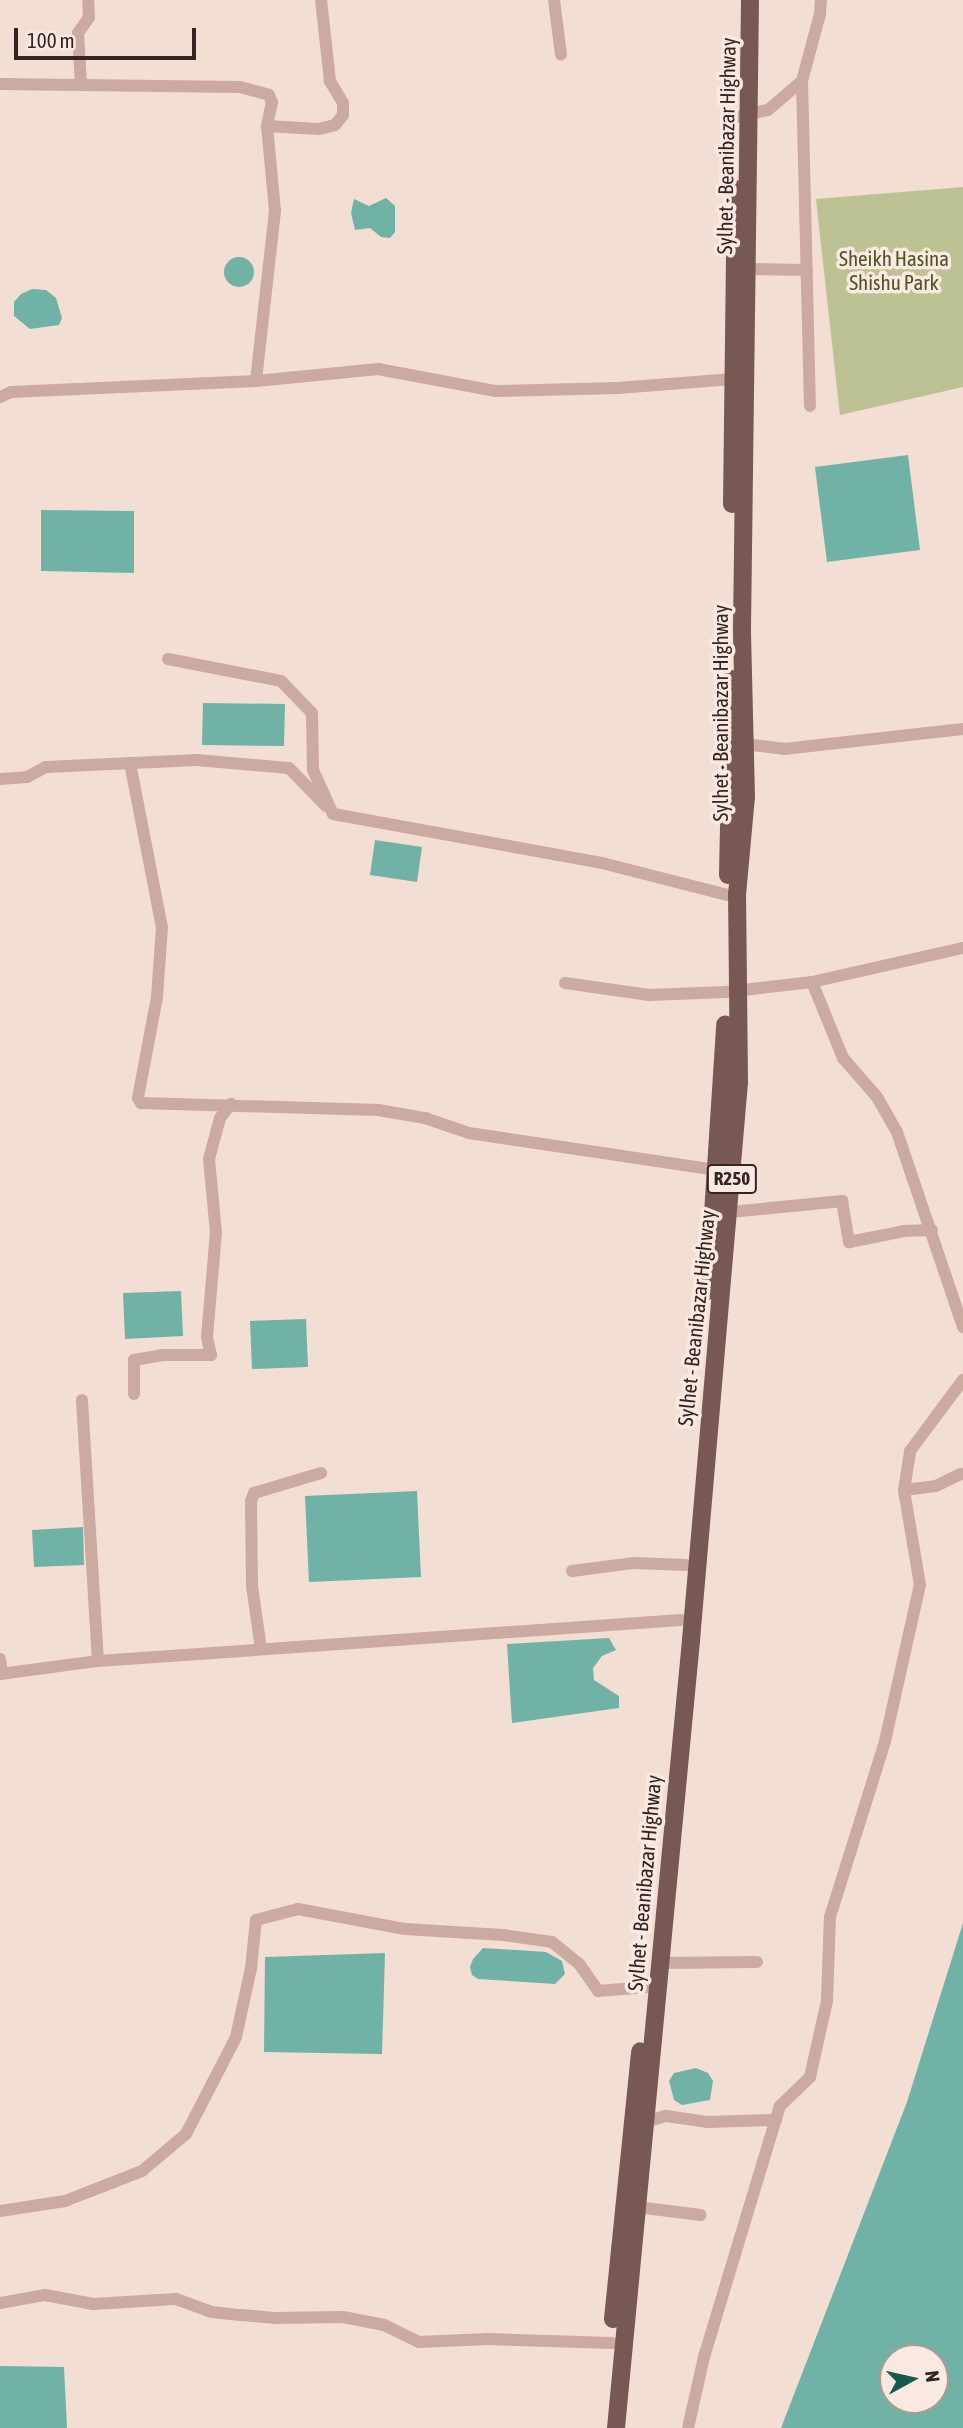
<!DOCTYPE html>
<html>
<head>
<meta charset="utf-8">
<style>
  body { margin:0 }
  #map { position:relative; width:963px; height:2428px; overflow:hidden; background:#f3ded4; font-family:"Asap Condensed",sans-serif }
  div>[style] { position:absolute }
  .green>* { inset:0; background:#bcc293 }
  .water>* { inset:0; background:#71b2a7 }
  .round { border-radius:50% }
  .street>* { height:12px; margin:-6px; padding:0 6px; transform-origin:6px; border-radius:6px; background:#cbaaa0 }
  .primary>* { height:18px; margin:-9px; padding:0 9px; transform-origin:9px; border-radius:9px; background:#785853 }
  span { translate:-50% -50%; white-space:nowrap; text-align:center; line-height:1.15; -webkit-text-stroke:7px #fae9e0; paint-order:stroke }
  .shield-label span { padding:2px 5px; background:#fae9e0; border:2px solid; border-radius:5px; -webkit-text-stroke-width:0 }
  .shield-label { font-size:19px; color:#342524; font-weight:700 }
  .street-label { font-size:21px; color:#342524 }
  .park-label { font-size:21px; color:#4d5425 }
  .north { position:absolute; left:879px; top:2344px; width:70px; height:70px; box-sizing:border-box; background:#fae9e0; border:2px solid #ab9b95; border-radius:50%; rotate:82deg; font-size:19px; font-weight:700; line-height:28px; text-align:center; color:#342524 }
  .north::after { content:''; display:block; margin:auto; width:24px; height:32px; background:#16594f; clip-path:polygon(50% 0,100% 100%,50% 72%,0 100%) }
  .scale { position:absolute; left:14px; top:28px; width:182px; height:32px; box-sizing:border-box; border:4px solid #342524; border-top:0; padding-left:9px; font-size:21px; line-height:24px; white-space:nowrap; color:#342524; -webkit-text-stroke:5px #fae9e0; paint-order:stroke }
</style>
</head>
<body>
<div id="map">
  <div class="green">
    <i style="clip-path:polygon(963px 187px,963px 387px,840px 415px,816px 199px)"></i>
  </div>
  <div class="water">
    <i style="clip-path:polygon(386px 198px,395px 206px,395px 232px,390px 238px,381px 237px,370px 228px,355px 230px,351px 213px,354px 199px,369px 206px)"></i>
    <i class="round" style="left:224px;top:257px;width:30px;height:30px"></i>
    <i style="clip-path:polygon(32px 289px,46px 290px,56px 298px,62px 318px,59px 325px,30px 329px,14px 316px,14px 302px,21px 294px)"></i>
    <i style="clip-path:polygon(908px 455px,920px 550px,827px 562px,815px 467px)"></i>
    <i style="clip-path:polygon(41px 510px,134px 511px,134px 573px,41px 571px)"></i>
    <i style="clip-path:polygon(203px 703px,285px 704px,284px 746px,202px 745px)"></i>
    <i style="clip-path:polygon(375px 840px,422px 847px,417px 882px,370px 875px)"></i>
    <i style="clip-path:polygon(181px 1291px,183px 1336px,125px 1339px,123px 1293px)"></i>
    <i style="clip-path:polygon(306px 1319px,308px 1367px,252px 1369px,250px 1321px)"></i>
    <i style="clip-path:polygon(417px 1491px,421px 1577px,309px 1582px,305px 1496px)"></i>
    <i style="clip-path:polygon(83px 1527px,84px 1565px,34px 1567px,32px 1530px)"></i>
    <i style="clip-path:polygon(609px 1638px,616px 1650px,602px 1656px,593px 1668px,594px 1680px,619px 1696px,619px 1708px,512px 1723px,507px 1644px)"></i>
    <i style="clip-path:polygon(evenodd,963px 1923px,963px 2428px,781px 2428px,907px 2102px,963px 1923px,935px 2358px,935px 2400px,893px 2400px,893px 2358px,935px 2358px)"></i>
    <i style="clip-path:polygon(483px 1948px,546px 1952px,562px 1961px,565px 1974px,555px 1984px,478px 1979px,472px 1975px,470px 1967px,473px 1959px)"></i>
    <i style="clip-path:polygon(385px 1953px,382px 2054px,264px 2052px,265px 1957px)"></i>
    <i style="clip-path:polygon(696px 2068px,708px 2073px,713px 2081px,710px 2100px,682px 2105px,674px 2100px,669px 2081px,674px 2073px)"></i>
    <i style="clip-path:polygon(0 2366px,64px 2367px,67px 2428px,0 2428px)"></i>
  </div>
  <div class="street">
    <i style="left:554px;top:0;width:55px;rotate:82.7deg"></i>
    <i style="left:802px;top:81px;width:325px;rotate:88.6deg"></i>
    <i style="left:0;top:84px;width:240px;rotate:0.7deg"></i>
    <i style="left:240px;top:87px;width:30px;rotate:15deg"></i>
    <i style="left:269px;top:95px;width:8px;rotate:67deg"></i>
    <i style="left:272px;top:102px;width:25px;rotate:102deg"></i>
    <i style="left:267px;top:126px;width:85px;rotate:84.6deg"></i>
    <i style="left:275px;top:211px;width:171px;rotate:96.4deg"></i>
    <i style="left:81px;top:84px;width:51px;rotate:-93.4deg"></i>
    <i style="left:78px;top:33px;width:19px;rotate:-55deg"></i>
    <i style="left:89px;top:17px;width:17px;rotate:-93deg"></i>
    <i style="left:737px;top:117px;width:32px;rotate:-13deg"></i>
    <i style="left:768px;top:110px;width:45px;rotate:-40.5deg"></i>
    <i style="left:802px;top:81px;width:69px;rotate:-75deg"></i>
    <i style="left:820px;top:14px;width:14px;rotate:-86deg"></i>
    <i style="left:267px;top:126px;width:52px;rotate:3.3deg"></i>
    <i style="left:319px;top:129px;width:16px;rotate:-14deg"></i>
    <i style="left:335px;top:125px;width:13px;rotate:-51deg"></i>
    <i style="left:343px;top:115px;width:12px;rotate:-90deg"></i>
    <i style="left:343px;top:103px;width:26px;rotate:-121deg"></i>
    <i style="left:330px;top:81px;width:81px;rotate:-96.3deg"></i>
    <i style="left:747px;top:269px;width:60px;rotate:1deg"></i>
    <i style="left:0;top:397px;width:12px;rotate:-24deg"></i>
    <i style="left:11px;top:392px;width:245px;rotate:-2.6deg"></i>
    <i style="left:256px;top:381px;width:123px;rotate:-5.6deg"></i>
    <i style="left:378px;top:369px;width:120px;rotate:10.6deg"></i>
    <i style="left:496px;top:391px;width:122px;rotate:-1.4deg"></i>
    <i style="left:618px;top:388px;width:115px;rotate:-4.5deg"></i>
    <i style="left:168px;top:659px;width:115px;rotate:11deg"></i>
    <i style="left:281px;top:681px;width:45px;rotate:45.9deg"></i>
    <i style="left:312px;top:713px;width:57px;rotate:89deg"></i>
    <i style="left:313px;top:770px;width:48px;rotate:65.6deg"></i>
    <i style="left:333px;top:814px;width:273px;rotate:10.3deg"></i>
    <i style="left:602px;top:863px;width:130px;rotate:14.3deg"></i>
    <i style="left:745px;top:744px;width:39px;rotate:7deg"></i>
    <i style="left:784px;top:749px;width:180px;rotate:-6.4deg"></i>
    <i style="left:130px;top:763px;width:167px;rotate:79deg"></i>
    <i style="left:162px;top:927px;width:70px;rotate:94.1deg"></i>
    <i style="left:157px;top:997px;width:103px;rotate:100.7deg"></i>
    <i style="left:138px;top:1098px;width:6px;rotate:59deg"></i>
    <i style="left:141px;top:1103px;width:237px;rotate:1.7deg"></i>
    <i style="left:378px;top:1110px;width:48px;rotate:9.7deg"></i>
    <i style="left:425px;top:1118px;width:46px;rotate:18.8deg"></i>
    <i style="left:469px;top:1133px;width:251px;rotate:8.5deg"></i>
    <i style="left:0;top:779px;width:27px;rotate:-4deg"></i>
    <i style="left:27px;top:777px;width:21px;rotate:-28deg"></i>
    <i style="left:46px;top:767px;width:151px;rotate:-2.7deg"></i>
    <i style="left:197px;top:760px;width:92px;rotate:5deg"></i>
    <i style="left:289px;top:768px;width:53px;rotate:45.8deg"></i>
    <i style="left:812px;top:982px;width:82px;rotate:67.8deg"></i>
    <i style="left:843px;top:1058px;width:52px;rotate:48.9deg"></i>
    <i style="left:877px;top:1097px;width:40px;rotate:60.3deg"></i>
    <i style="left:897px;top:1132px;width:206px;rotate:71.3deg"></i>
    <i style="left:565px;top:983px;width:85px;rotate:8.1deg"></i>
    <i style="left:649px;top:995px;width:77px;rotate:-2.2deg"></i>
    <i style="left:726px;top:992px;width:87px;rotate:-6.6deg"></i>
    <i style="left:812px;top:982px;width:155px;rotate:-12.7deg"></i>
    <i style="left:725px;top:1207px;width:7px;rotate:45deg"></i>
    <i style="left:730px;top:1212px;width:113px;rotate:-5.6deg"></i>
    <i style="left:842px;top:1201px;width:42px;rotate:80.3deg"></i>
    <i style="left:849px;top:1242px;width:56px;rotate:-11.3deg"></i>
    <i style="left:904px;top:1231px;width:28px;rotate:-2deg"></i>
    <i style="left:134px;top:1394px;width:34px;rotate:-90deg"></i>
    <i style="left:134px;top:1360px;width:27px;rotate:-10deg"></i>
    <i style="left:161px;top:1355px;width:50px"></i>
    <i style="left:211px;top:1355px;width:18px;rotate:-103deg"></i>
    <i style="left:207px;top:1337px;width:104px;rotate:-85.1deg"></i>
    <i style="left:216px;top:1233px;width:74px;rotate:-95.4deg"></i>
    <i style="left:209px;top:1159px;width:42px;rotate:-75deg"></i>
    <i style="left:220px;top:1118px;width:18px;rotate:-52deg"></i>
    <i style="left:82px;top:1400px;width:261px;rotate:86.5deg"></i>
    <i style="left:904px;top:1490px;width:32px;rotate:-7deg"></i>
    <i style="left:936px;top:1486px;width:28px;rotate:-26deg"></i>
    <i style="left:572px;top:1571px;width:63px;rotate:-7.4deg"></i>
    <i style="left:634px;top:1563px;width:52px;rotate:2.2deg"></i>
    <i style="left:261px;top:1649px;width:64px;rotate:-98.1deg"></i>
    <i style="left:252px;top:1586px;width:85px;rotate:-90.7deg"></i>
    <i style="left:251px;top:1501px;width:9px;rotate:-69deg"></i>
    <i style="left:254px;top:1493px;width:70px;rotate:-16.6deg"></i>
    <i style="left:0;top:1659px;width:15px;rotate:82deg"></i>
    <i style="left:0;top:1674px;width:99px;rotate:-7.6deg"></i>
    <i style="left:98px;top:1661px;width:584px;rotate:-4.02deg"></i>
    <i style="left:659px;top:1963px;width:98px;rotate:-0.6deg"></i>
    <i style="left:646px;top:2122px;width:21px;rotate:-17deg"></i>
    <i style="left:666px;top:2116px;width:41px;rotate:8.3deg"></i>
    <i style="left:707px;top:2122px;width:69px;rotate:-1.7deg"></i>
    <i style="left:637px;top:2207px;width:64px;rotate:7.2deg"></i>
    <i style="left:0;top:2211px;width:66px;rotate:-8.7deg"></i>
    <i style="left:65px;top:2201px;width:83px;rotate:-21.3deg"></i>
    <i style="left:142px;top:2171px;width:57px;rotate:-40.1deg"></i>
    <i style="left:186px;top:2134px;width:109px;rotate:-62.7deg"></i>
    <i style="left:236px;top:2037px;width:71px;rotate:-77.7deg"></i>
    <i style="left:251px;top:1968px;width:48px;rotate:-84.1deg"></i>
    <i style="left:256px;top:1920px;width:43px;rotate:-14.7deg"></i>
    <i style="left:298px;top:1909px;width:109px;rotate:10.6deg"></i>
    <i style="left:405px;top:1929px;width:98px;rotate:3.5deg"></i>
    <i style="left:503px;top:1935px;width:49px;rotate:8.1deg"></i>
    <i style="left:552px;top:1942px;width:36px;rotate:39deg"></i>
    <i style="left:580px;top:1965px;width:32px;rotate:55deg"></i>
    <i style="left:598px;top:1991px;width:49px;rotate:-4.7deg"></i>
    <i style="left:0;top:2303px;width:46px;rotate:-10.1deg"></i>
    <i style="left:45px;top:2295px;width:49px;rotate:10.6deg"></i>
    <i style="left:93px;top:2304px;width:83px;rotate:-3.4deg"></i>
    <i style="left:176px;top:2299px;width:37px;rotate:20deg"></i>
    <i style="left:211px;top:2312px;width:30px;rotate:6deg"></i>
    <i style="left:241px;top:2315px;width:33px;rotate:5deg"></i>
    <i style="left:274px;top:2318px;width:69px;rotate:-0.8deg"></i>
    <i style="left:343px;top:2317px;width:42px;rotate:11deg"></i>
    <i style="left:384px;top:2325px;width:39px;rotate:26deg"></i>
    <i style="left:419px;top:2342px;width:69px;rotate:-2.5deg"></i>
    <i style="left:488px;top:2339px;width:124px;rotate:1.8deg"></i>
    <i style="left:688px;top:2428px;width:73px;rotate:-77.3deg"></i>
    <i style="left:704px;top:2357px;width:262px;rotate:-73.2deg"></i>
    <i style="left:780px;top:2106px;width:42px;rotate:-44deg"></i>
    <i style="left:810px;top:2077px;width:78px;rotate:-77.4deg"></i>
    <i style="left:827px;top:2001px;width:84px;rotate:-88deg"></i>
    <i style="left:830px;top:1917px;width:184px;rotate:-72.6deg"></i>
    <i style="left:885px;top:1741px;width:160px;rotate:-77.4deg"></i>
    <i style="left:920px;top:1585px;width:96px;rotate:-99.6deg"></i>
    <i style="left:904px;top:1490px;width:39px;rotate:-81deg"></i>
    <i style="left:910px;top:1451px;width:89px;rotate:-53.3deg"></i>
  </div>
  <div class="primary">
    <i style="left:732px;top:504px;width:315px;rotate:-89.3deg"></i>
    <i style="left:728px;top:875px;width:196px;rotate:-88.8deg"></i>
    <i style="left:708px;top:1291px;width:267px;rotate:-86.3deg"></i>
    <i style="left:613px;top:2319px;width:269px;rotate:-84.2deg"></i>
    <i style="left:616px;top:2428px;width:792px;rotate:-84.56deg"></i>
    <i style="left:691px;top:1640px;width:560px;rotate:-85.08deg"></i>
    <i style="left:739px;top:1082px;width:187px;rotate:-90.6deg"></i>
    <i style="left:737px;top:895px;width:98px;rotate:-84.8deg"></i>
    <i style="left:746px;top:797px;width:169px;rotate:-91.4deg"></i>
    <i style="left:742px;top:628px;width:628px;rotate:-89.27deg"></i>
  </div>
  <div class="shield-label">
    <span style="left:732px;top:1179px">R250</span>
  </div>
  <div class="street-label">
    <span style="left:726px;top:146px;rotate:-89deg">Sylhet - Beanibazar Highway</span>
    <span style="left:720px;top:713px;rotate:-90deg">Sylhet - Beanibazar Highway</span>
    <span style="left:696px;top:1318px;rotate:-84deg">Sylhet - Beanibazar Highway</span>
    <span style="left:644px;top:1883px;rotate:-85deg">Sylhet - Beanibazar Highway</span>
  </div>
  <div class="park-label">
    <span style="left:894px;top:270px">Sheikh Hasina<br>Shishu Park</span>
  </div>
  <div class="north">N</div>
  <div class="scale">100 m</div>
</div>
</body>
</html>
